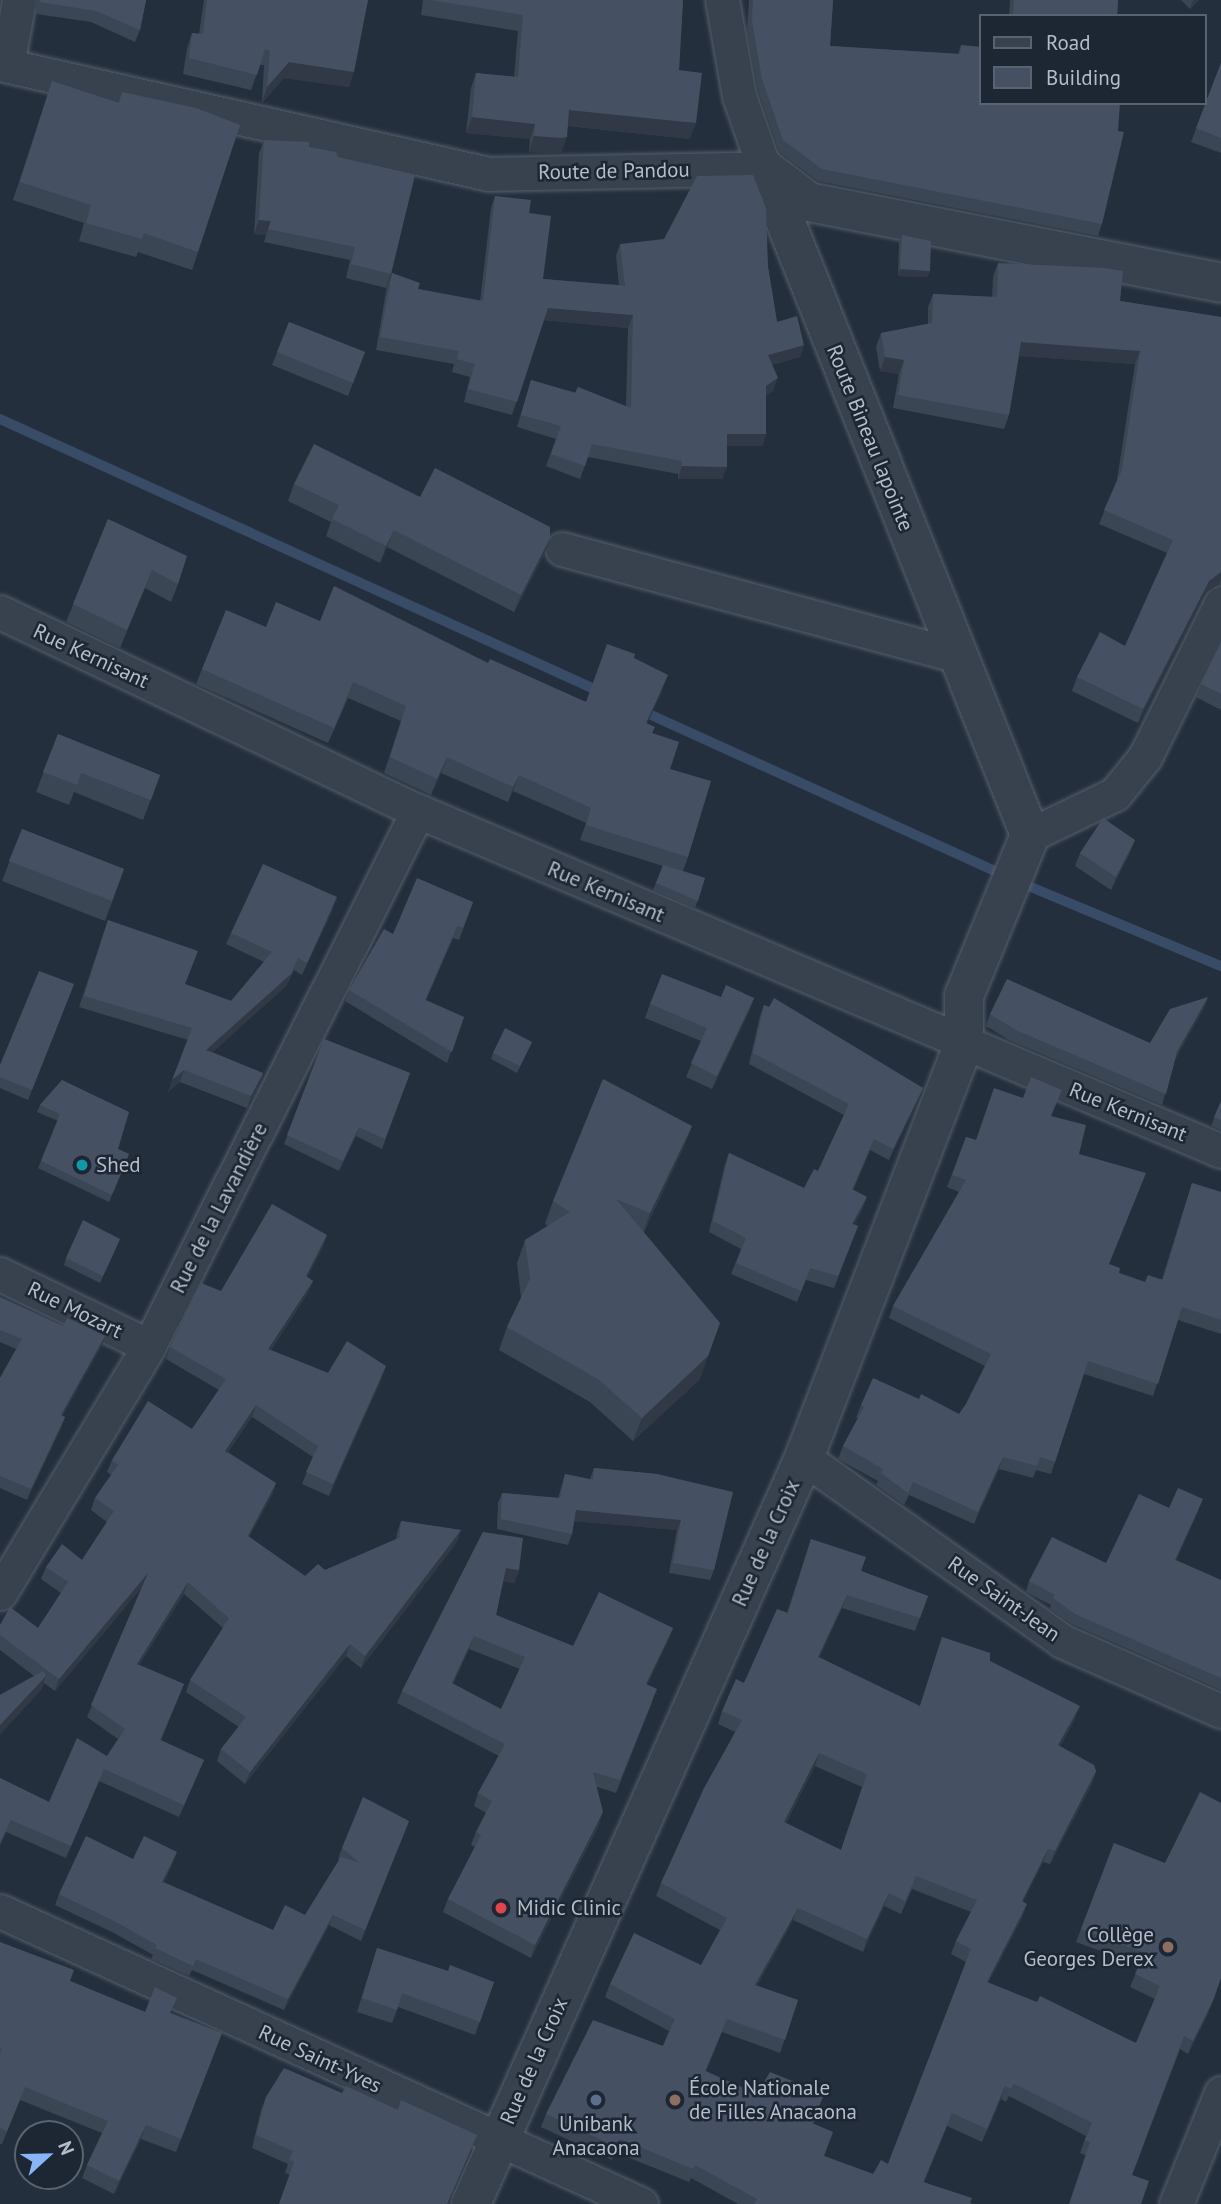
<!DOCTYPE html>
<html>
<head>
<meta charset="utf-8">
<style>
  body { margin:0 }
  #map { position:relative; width:1221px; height:2204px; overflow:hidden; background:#242f3e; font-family:"PT Sans",sans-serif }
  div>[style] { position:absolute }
  .stream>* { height:10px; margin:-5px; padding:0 5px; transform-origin:5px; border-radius:5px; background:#394c67 }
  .roads { filter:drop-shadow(0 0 2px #565f6c) drop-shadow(0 0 2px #565f6c) }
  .minor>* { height:33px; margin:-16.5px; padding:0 16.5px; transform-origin:16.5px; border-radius:16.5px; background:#38414e }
  .tertiary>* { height:38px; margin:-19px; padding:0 19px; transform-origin:19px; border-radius:19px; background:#38414e }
  .wall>* { inset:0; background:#3b4654 }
  .shaded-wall>* { inset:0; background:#303945 }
  .building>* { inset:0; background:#455162 }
  .dots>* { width:19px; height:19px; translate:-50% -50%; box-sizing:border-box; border:4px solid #1d2633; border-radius:50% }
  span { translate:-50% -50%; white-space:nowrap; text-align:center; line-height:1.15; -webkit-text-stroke:5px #1d2633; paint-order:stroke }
  .street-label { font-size:21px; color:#b4bcc9 }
  .poi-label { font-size:21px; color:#b4bcc9 }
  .left { translate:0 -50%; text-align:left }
  .right { translate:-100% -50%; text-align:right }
  .legend { position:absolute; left:979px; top:14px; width:228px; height:91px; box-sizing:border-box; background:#1d2633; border:2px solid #59626f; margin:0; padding:9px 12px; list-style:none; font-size:21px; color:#b4bcc9 }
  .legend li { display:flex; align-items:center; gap:14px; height:35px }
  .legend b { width:35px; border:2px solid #59626f }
  .north { position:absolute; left:14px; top:2120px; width:70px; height:70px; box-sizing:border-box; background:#1d2633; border:2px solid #59626f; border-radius:50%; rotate:68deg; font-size:19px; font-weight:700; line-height:28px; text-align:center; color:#b4bcc9 }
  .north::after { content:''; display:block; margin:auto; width:24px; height:32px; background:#8ab4f8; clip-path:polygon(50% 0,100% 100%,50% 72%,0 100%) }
</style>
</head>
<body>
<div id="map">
  <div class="stream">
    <i style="left:0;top:419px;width:662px;rotate:24.44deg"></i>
    <i style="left:640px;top:710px;width:424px;rotate:24.4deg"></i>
    <i style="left:1026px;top:885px;width:211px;rotate:22.6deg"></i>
  </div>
  <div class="roads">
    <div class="minor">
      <i style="left:0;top:64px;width:501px;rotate:12.68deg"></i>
      <i style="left:489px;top:174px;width:275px;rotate:-1.2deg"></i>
      <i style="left:764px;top:168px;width:76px;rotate:-109.1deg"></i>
      <i style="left:739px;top:96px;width:97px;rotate:-100deg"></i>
      <i style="left:7px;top:65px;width:66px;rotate:-79.5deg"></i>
      <i style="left:562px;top:549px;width:408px;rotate:15.1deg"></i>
      <i style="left:0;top:612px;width:463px;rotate:25.5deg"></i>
      <i style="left:418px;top:811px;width:872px;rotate:22.95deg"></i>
      <i style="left:1030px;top:835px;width:94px;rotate:-25.8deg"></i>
      <i style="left:1115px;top:794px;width:48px;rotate:-51deg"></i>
      <i style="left:1145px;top:757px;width:172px;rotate:-63.7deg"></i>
      <i style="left:0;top:1274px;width:165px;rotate:25.8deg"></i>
      <i style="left:804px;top:1458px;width:316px;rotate:35.3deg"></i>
      <i style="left:1062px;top:1641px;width:174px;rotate:23.8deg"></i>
      <i style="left:0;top:1593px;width:288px;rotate:-58.9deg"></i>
      <i style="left:149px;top:1346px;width:599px;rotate:-63.31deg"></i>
      <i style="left:0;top:1911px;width:705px;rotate:24.57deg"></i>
      <i style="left:1176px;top:2204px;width:120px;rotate:-67.9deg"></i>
    </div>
    <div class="tertiary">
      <i style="left:764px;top:168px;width:56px;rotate:37.1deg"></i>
      <i style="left:809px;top:202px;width:420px;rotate:11.1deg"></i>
      <i style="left:471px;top:2204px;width:817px;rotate:-65.94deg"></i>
      <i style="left:804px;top:1458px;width:444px;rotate:-68.9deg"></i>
      <i style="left:964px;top:1044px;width:48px;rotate:-90deg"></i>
      <i style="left:964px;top:996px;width:174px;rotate:-67.7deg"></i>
      <i style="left:1030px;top:835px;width:718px;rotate:-111.74deg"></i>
    </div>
  </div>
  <div class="wall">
    <i style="clip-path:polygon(35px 0,146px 0,140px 30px,135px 42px,91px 22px,36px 14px)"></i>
    <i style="clip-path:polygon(204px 0,368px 0,349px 87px,284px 78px,262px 103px,264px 65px,260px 65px,251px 90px,183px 74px,187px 49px,192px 33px,199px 34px)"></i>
    <i style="clip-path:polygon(423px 0,683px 0,679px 70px,690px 139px,568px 126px,561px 153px,555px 153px,529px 152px,530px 139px,466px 133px,471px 88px,476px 73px,514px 77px,518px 31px,421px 15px)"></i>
    <i style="clip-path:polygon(749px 0,833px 0,830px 46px,958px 54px,961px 45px,1102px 224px,1098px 236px,818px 181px,779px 152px,758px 91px,747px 33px)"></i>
    <i style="clip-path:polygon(1010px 0,1118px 0,1117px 16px,1009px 16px)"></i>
    <i style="clip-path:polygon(1181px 0,1199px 0,1190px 9px)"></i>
    <i style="clip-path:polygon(1221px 63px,1221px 153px,1191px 142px)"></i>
    <i style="clip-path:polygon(52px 81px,118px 103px,122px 92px,198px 252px,192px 270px,138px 252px,136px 257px,79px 241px,84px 223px,13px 200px)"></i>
    <i style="clip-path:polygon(264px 140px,309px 147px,391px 274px,386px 288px,346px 278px,350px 260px,264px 242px,266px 235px,254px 234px,259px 153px)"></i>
    <i style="clip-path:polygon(495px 196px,529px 213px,543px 279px,619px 285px,616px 256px,620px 244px,768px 267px,777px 322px,804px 345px,800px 357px,772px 365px,773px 391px,766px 395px,766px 434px,762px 446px,727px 446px,727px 467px,722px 479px,678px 479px,678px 474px,588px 457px,580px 479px,546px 466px,556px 439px,517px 427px,531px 380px,626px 407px,628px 328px,543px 320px,512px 415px,464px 402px,470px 377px,452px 372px,454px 364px,376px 350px,387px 286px,392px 273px,418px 289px,480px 301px,491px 208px)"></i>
    <i style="clip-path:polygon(902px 235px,930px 271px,927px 277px,898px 276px,899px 242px)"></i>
    <i style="clip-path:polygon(998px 263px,1120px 301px,1221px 317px,1221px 584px,1219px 584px,1204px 594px,1138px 723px,1072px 691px,1077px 677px,1125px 646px,1167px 553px,1099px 524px,1117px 480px,1135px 364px,1019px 356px,1009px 415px,1004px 429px,893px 408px,899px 374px,880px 371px,876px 347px,881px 333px,928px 324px,928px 307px,933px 294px,992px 297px,993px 277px)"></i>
    <i style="clip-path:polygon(289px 322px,365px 352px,348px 396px,272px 365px)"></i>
    <i style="clip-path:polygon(294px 484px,420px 497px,550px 538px,544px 555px,514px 612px,387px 547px,380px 563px,326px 536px,331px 522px,288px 501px)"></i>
    <i style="clip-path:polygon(108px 519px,178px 584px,171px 602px,145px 588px,120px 648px,66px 622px)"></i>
    <i style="clip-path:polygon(320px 621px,488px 663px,586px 702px,634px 658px,662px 691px,647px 723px,670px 769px,688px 857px,683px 871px,705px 878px,695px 908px,653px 890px,663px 866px,580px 840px,586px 823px,513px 791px,508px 802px,441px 773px,431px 795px,384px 773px,401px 721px,348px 698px,328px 743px,196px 684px,202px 669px,266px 627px)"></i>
    <i style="clip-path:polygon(1221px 643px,1221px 710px,1196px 697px,1201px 684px)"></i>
    <i style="clip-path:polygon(58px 734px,160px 775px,143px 820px,74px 792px,69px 805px,36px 792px)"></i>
    <i style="clip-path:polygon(22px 829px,124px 869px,105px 921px,2px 881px)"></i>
    <i style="clip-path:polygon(1135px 840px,1130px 853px,1111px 890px,1075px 866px,1080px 853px)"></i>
    <i style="clip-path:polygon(473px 902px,459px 940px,453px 938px,426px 1000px,464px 1017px,447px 1063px,345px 1001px,349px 990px,393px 934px)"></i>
    <i style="clip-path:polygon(333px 909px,302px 975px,294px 970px,286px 986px,212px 1052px,263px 1073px,259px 1085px,247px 1108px,180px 1082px,168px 1092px,188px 1040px,79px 1007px,108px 920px,185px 984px,231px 1001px,264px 962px,226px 944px,231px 933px)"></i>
    <i style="clip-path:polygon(74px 984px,28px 1100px,0 1088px,0 1065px)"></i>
    <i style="clip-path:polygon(721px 997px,754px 998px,749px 1012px,712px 1089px,686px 1077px,701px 1041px,645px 1018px,650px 1004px)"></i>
    <i style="clip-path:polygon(1208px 997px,1204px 1008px,1175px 1060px,1162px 1105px,1011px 1041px,986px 1026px,990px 1014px,1150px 1043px)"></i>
    <i style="clip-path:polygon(764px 1005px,923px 1088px,919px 1099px,889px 1160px,870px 1150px,853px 1190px,863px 1208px,854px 1224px,858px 1226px,834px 1288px,806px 1280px,797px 1302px,731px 1274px,741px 1249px,709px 1232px,725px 1164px,729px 1153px,804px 1188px,818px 1171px,844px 1115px,749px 1064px,760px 1016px)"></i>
    <i style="clip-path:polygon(324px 1039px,410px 1073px,382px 1149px,356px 1136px,339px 1171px,284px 1144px)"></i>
    <i style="clip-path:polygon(532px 1042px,517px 1073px,491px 1059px,493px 1053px)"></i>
    <i style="clip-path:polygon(62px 1080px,118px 1149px,129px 1154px,109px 1202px,38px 1168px,58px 1121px,37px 1112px,40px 1105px)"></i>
    <i style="clip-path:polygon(1023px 1098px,1052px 1116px,1079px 1154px,1109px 1265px,1119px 1273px,1145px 1282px,1162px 1279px,1192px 1183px,1221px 1192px,1221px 1334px,1178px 1320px,1153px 1396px,1084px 1374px,1051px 1474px,1036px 1470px,1033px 1478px,999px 1469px,974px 1524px,909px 1495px,904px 1505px,876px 1485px,878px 1481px,838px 1459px,843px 1446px,858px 1418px,856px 1418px,861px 1405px,919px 1399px,959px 1414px,966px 1404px,985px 1366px,889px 1318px,893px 1306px,959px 1192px,947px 1187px,966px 1137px,975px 1140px)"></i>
    <i style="clip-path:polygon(1221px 1101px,1221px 1130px,1211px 1126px)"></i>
    <i style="clip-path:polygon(692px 1126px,683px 1149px,644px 1232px,700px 1379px,633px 1441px,590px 1402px,499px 1350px,507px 1327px,521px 1298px,517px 1263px,525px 1240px,548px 1226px,545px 1224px,553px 1201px)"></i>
    <i style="clip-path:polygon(117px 1246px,100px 1283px,64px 1265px,66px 1258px)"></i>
    <i style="clip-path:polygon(323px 1247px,307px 1277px,313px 1281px,308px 1293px,271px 1350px,328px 1373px,382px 1378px,329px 1496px,302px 1484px,313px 1457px,252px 1417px,228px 1452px,276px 1483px,272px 1495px,249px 1537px,305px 1576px,325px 1570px,396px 1539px,397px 1533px,401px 1521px,461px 1530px,457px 1542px,361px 1668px,346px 1656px,245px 1784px,217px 1761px,221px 1749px,239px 1727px,186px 1692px,190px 1680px,223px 1628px,184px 1594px,139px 1665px,184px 1684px,161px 1740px,204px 1760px,179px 1817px,99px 1781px,66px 1858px,6px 1832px,0 1845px,0 1778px,49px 1802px,107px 1756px,118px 1739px,87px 1717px,142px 1587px,55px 1691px,44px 1683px,41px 1690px,0 1734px,0 1695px,34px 1676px,0 1650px,0 1625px,38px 1628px,61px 1593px,41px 1579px,46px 1567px,82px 1560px,107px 1522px,91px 1510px,95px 1498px,111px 1475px,107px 1472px,112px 1460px,192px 1429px,219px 1390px,166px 1359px,170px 1347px,221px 1291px)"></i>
    <i style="clip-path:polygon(0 1297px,63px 1326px,105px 1336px,101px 1347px,62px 1416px,65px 1417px,61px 1428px,27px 1500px,0 1488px,0 1378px,16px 1349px,0 1342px)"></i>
    <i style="clip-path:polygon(594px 1468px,657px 1474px,714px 1570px,710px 1580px,669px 1573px,677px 1530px,574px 1521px,572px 1534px,568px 1545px,497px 1529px,498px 1503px,502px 1493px,558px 1498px,565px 1474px,590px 1479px)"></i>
    <i style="clip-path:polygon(1169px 1508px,1199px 1509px,1176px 1560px,1221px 1580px,1221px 1690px,1072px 1624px,1050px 1609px,1051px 1605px,1026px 1592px,1029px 1581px,1106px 1563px)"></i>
    <i style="clip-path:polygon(evenodd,483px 1532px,519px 1570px,514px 1583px,503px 1581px,496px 1615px,573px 1646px,673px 1628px,668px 1641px,647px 1685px,652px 1702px,616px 1793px,597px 1787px,599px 1825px,531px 1958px,443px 1912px,448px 1899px,475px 1847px,471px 1845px,476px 1832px,486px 1813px,474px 1806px,478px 1793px,499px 1756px,397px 1703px,402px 1691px,483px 1532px,469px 1649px,520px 1669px,501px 1709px,453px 1684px,469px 1649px)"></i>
    <i style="clip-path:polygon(evenodd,811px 1539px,861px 1571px,928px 1596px,915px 1631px,842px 1608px,819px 1657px,920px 1706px,942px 1637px,990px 1661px,1075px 1719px,1060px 1746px,1096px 1771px,1092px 1784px,1050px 1864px,1043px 1862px,1023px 1901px,1023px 1916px,988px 1983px,1136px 2043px,1155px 1999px,1130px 1987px,1139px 1965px,1076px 1942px,1114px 1843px,1208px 2014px,1188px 2054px,1180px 2049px,1132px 2175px,1141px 2204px,1085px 2155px,1080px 2153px,1086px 2136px,1009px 2096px,1006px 2102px,1001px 2099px,982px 2142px,947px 2126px,924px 2182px,973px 2204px,738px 2204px,691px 2178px,689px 2182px,615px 2152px,612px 2160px,541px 2127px,546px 2114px,663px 2046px,669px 2031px,605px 1997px,610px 1984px,701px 1965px,720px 1930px,656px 1896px,661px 1883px,735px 1732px,718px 1724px,722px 1711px,744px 1683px,787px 1613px,811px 1539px,815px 1766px,862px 1787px,841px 1850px,786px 1823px,815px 1766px,811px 1539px,912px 1889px,971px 1912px,956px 1941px,951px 1954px,966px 1962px,888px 2164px,873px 2174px,824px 2156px,813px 2124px,824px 2094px,757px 2094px,706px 2071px,722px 2032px,780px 2053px,798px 2000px,757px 1986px,793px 1920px,863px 1952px,884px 1906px,901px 1914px,912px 1889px)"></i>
    <i style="clip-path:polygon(409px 1821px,361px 1941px,329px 1925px,284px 2010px,192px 1970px,189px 1976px,151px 1959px,153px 1955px,114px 1933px,55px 1905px,59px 1894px,133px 1859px,173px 1863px,164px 1882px,273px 1930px,305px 1915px,339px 1860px,338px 1859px,342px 1848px)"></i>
    <i style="clip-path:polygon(0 1942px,70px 1981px,145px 2012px,171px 2013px,222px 2033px,176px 2152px,141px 2139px,114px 2194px,82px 2178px,87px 2165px,102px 2133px,20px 2100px,2px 2144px,0 2144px)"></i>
    <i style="clip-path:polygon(377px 1948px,448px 1971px,494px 1982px,475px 2035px,398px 2007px,392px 2023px,357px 2012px)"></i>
    <i style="clip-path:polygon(342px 2093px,397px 2110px,401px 2100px,477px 2135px,448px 2204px,279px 2204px,290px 2175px,285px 2173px,288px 2164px,252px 2148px,261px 2110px,266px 2097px)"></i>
  </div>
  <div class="shaded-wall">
    <i style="clip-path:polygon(1193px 0,1199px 0,1190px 9px)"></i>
    <i style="clip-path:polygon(289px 62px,354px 72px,349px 87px,284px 78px,262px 103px,267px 87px)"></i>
    <i style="clip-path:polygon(569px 110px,696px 123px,690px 139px,563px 125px)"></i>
    <i style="clip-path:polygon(472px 117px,535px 124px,530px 139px,466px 133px)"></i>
    <i style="clip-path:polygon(534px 136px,567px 137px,561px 153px,529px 152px)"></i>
    <i style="clip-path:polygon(259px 220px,271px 221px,266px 235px,254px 234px)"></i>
    <i style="clip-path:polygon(900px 269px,930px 271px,927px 277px,898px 276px)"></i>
    <i style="clip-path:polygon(548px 308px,633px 315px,628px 328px,543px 320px)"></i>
    <i style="clip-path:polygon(1021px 342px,1140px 351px,1135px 364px,1016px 356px)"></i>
    <i style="clip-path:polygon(804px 345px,800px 357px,764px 367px,768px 355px)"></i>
    <i style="clip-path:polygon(885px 357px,904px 360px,899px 374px,880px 371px)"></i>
    <i style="clip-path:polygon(778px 378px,773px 391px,762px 399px,766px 386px)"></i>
    <i style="clip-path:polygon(727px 434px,766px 434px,762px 446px,722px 446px)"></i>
    <i style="clip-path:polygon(682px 466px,727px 467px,722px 479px,678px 479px)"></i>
    <i style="clip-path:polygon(394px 530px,387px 547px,380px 563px,386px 546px)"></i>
    <i style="clip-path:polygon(550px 538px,544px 555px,514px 612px,521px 595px)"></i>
    <i style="clip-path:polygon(152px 570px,145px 588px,120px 648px,127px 630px)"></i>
    <i style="clip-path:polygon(1221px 572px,1221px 579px,1219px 584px,1204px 594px,1138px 723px,1143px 709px,1209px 581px)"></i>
    <i style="clip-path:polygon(668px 675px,662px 691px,641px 738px,646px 723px)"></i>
    <i style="clip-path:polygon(447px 757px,441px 773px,431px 795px,437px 779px)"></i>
    <i style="clip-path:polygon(519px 775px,513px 791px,508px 802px,513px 787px)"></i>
    <i style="clip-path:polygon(1135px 840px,1130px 853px,1111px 890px,1116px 877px)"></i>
    <i style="clip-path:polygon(337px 897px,333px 909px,302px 975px,307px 963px)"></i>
    <i style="clip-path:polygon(298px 958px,286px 986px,202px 1062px,206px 1050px)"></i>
    <i style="clip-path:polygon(1208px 997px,1204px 1008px,1173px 1064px,1177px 1052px)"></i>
    <i style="clip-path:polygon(754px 998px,749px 1012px,712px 1089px,717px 1076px)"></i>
    <i style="clip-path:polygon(184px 1070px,180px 1082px,168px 1092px,172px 1080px)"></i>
    <i style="clip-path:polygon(263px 1073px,259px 1085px,247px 1108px,251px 1096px)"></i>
    <i style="clip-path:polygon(923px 1088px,919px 1099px,889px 1160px,893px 1149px)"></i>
    <i style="clip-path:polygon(692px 1126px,683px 1149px,642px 1236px,650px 1213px)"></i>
    <i style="clip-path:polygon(359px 1127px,356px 1136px,339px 1171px,343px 1161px)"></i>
    <i style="clip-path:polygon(867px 1197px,863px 1208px,848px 1235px,852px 1224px)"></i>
    <i style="clip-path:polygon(327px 1235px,323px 1247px,302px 1288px,306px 1276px)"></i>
    <i style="clip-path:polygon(313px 1281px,308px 1293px,264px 1361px,268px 1349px)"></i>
    <i style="clip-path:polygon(720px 1323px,700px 1379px,633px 1441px,642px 1418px)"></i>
    <i style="clip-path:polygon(105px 1336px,101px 1347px,57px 1426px,61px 1415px)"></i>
    <i style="clip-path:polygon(386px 1366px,382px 1378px,329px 1496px,333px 1484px)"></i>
    <i style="clip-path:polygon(256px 1405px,252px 1417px,220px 1463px,225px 1451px)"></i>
    <i style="clip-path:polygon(65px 1417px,61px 1428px,27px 1500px,31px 1489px)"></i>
    <i style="clip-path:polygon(1003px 1457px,999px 1469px,974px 1524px,978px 1512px)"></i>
    <i style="clip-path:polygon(276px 1483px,272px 1495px,243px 1548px,248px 1536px)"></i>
    <i style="clip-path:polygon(1203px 1499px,1199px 1509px,1172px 1570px,1175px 1560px)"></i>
    <i style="clip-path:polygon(576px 1510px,681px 1520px,677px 1530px,572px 1521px)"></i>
    <i style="clip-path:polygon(461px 1530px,457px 1542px,361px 1668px,365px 1656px)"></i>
    <i style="clip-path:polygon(506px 1568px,519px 1570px,514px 1583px,501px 1581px)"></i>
    <i style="clip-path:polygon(148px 1573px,144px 1585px,55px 1691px,59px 1679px)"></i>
    <i style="clip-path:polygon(188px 1582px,184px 1594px,132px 1676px,137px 1664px)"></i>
    <i style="clip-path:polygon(847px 1595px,842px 1608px,814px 1670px,818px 1657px)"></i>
    <i style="clip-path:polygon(673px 1628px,668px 1641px,641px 1697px,646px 1684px)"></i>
    <i style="clip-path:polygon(474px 1636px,469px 1649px,448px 1696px,452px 1683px)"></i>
    <i style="clip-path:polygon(350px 1644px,346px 1656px,245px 1784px,250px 1772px)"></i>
    <i style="clip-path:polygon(46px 1676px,41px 1690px,0 1734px,0 1725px)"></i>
    <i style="clip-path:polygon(1080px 1706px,1075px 1719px,1053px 1758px,1058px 1745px)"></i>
    <i style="clip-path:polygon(819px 1753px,815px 1766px,779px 1835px,784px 1822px)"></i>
    <i style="clip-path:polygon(1096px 1771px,1092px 1784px,1050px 1864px,1055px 1851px)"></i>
    <i style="clip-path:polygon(603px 1812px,599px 1825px,531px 1958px,535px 1945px)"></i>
    <i style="clip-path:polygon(1048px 1849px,1043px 1862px,1017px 1914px,1022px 1901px)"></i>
    <i style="clip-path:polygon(177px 1852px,173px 1863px,159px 1893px,162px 1882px)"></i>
    <i style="clip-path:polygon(889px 1893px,884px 1906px,863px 1952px,867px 1939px)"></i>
    <i style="clip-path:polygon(1027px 1904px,1023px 1916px,982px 1995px,987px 1982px)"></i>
    <i style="clip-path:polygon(798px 1908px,793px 1920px,750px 1998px,755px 1985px)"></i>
    <i style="clip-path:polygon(333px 1915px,329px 1925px,284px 2010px,288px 1999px)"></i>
    <i style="clip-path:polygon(1213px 2001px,1208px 2014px,1188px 2054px,1193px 2041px)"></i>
    <i style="clip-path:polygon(1005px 2086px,1001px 2099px,982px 2142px,987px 2129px)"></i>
    <i style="clip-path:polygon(146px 2125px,141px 2139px,114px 2194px,119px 2181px)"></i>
    <i style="clip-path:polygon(477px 2135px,448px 2204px,447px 2204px)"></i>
  </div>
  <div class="building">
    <i style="clip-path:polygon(40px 0,146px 0,140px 30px,96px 11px,40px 2px)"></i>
    <i style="clip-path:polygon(207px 0,368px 0,354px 72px,289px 62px,267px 87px,270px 50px,265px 49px,257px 75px,189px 58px,192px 33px,203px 34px)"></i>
    <i style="clip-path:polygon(431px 0,683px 0,679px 70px,702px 73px,696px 123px,569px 110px,567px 137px,561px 138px,534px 136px,535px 124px,472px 117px,476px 73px,518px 77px,523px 15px)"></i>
    <i style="clip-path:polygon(753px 0,833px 0,830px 46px,960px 54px,961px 45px,981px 47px,981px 103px,1120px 103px,1118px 131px,1124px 132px,1102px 224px,822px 169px,783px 140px,762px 79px,752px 21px)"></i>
    <i style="clip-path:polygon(1014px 0,1118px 0,1117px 16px,1013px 16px)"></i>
    <i style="clip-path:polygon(1221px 63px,1221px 138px,1196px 128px)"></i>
    <i style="clip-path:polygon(52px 81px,119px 103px,122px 92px,196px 108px,240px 125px,198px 252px,144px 233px,142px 239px,86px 223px,91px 205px,20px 182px)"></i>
    <i style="clip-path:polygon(264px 140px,309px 142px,309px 147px,336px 152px,338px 157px,415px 175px,391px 274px,351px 264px,355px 247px,268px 229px,271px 221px,259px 220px)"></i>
    <i style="clip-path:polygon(753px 175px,766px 208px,768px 267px,777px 322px,797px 316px,804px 345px,768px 355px,778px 378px,766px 386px,766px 434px,727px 434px,727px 467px,682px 466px,682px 461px,592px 444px,585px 466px,551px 454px,561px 426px,521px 415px,531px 380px,575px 393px,578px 387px,631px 408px,633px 315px,548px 308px,517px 402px,468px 389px,475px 364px,457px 359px,459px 351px,380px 337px,392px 273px,420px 283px,418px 289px,483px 301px,495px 196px,531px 200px,529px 213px,551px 216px,543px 279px,625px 286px,620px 244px,664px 239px,697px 176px)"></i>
    <i style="clip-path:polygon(902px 235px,931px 241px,930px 271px,900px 269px)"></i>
    <i style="clip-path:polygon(998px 263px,1104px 268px,1123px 271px,1120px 301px,1221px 317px,1221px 572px,1209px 581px,1143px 709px,1077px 677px,1100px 632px,1125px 646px,1173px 540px,1104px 510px,1122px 470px,1140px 351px,1021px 342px,1009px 415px,898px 395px,904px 360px,885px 357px,881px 333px,932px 323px,933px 294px,997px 297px)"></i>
    <i style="clip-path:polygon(289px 322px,365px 352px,353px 383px,277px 352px)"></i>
    <i style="clip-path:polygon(314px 444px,420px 497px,435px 468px,550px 527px,550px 538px,521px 595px,394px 530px,386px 546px,332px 519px,339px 505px,294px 484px)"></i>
    <i style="clip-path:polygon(108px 519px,187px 556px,178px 584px,152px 570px,127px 630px,73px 604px)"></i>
    <i style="clip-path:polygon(334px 586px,488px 663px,490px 659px,586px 702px,607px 644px,635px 654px,634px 658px,668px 675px,646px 723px,655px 727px,652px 733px,679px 742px,670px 769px,711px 781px,688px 857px,586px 825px,591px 808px,519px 775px,513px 787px,447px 757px,437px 779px,390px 757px,406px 706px,353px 682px,334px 728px,202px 669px,226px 610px,266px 627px,276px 602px,320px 621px)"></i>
    <i style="clip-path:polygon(1221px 643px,1221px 694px,1201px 684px)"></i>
    <i style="clip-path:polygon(58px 734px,160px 775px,151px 800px,81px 773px,77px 785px,43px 772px)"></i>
    <i style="clip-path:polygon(1103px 818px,1135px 840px,1116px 877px,1080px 853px)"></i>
    <i style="clip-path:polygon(22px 829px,124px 869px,112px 901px,9px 861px)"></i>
    <i style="clip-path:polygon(263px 864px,337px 897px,307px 963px,298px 958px,291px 974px,206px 1050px,263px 1073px,251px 1096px,184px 1070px,172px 1080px,192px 1028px,84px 996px,108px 920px,198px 951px,185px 984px,231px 1001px,272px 952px,231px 933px)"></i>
    <i style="clip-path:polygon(663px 865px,705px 878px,698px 901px,656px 883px)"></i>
    <i style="clip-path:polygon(417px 878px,473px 902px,463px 928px,457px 926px,425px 1000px,464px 1017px,452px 1052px,349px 990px,384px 929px,393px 934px)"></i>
    <i style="clip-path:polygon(39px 971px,74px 984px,32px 1090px,0 1077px,0 1065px)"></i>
    <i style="clip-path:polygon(662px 974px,721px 997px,726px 985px,754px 998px,717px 1076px,691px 1063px,707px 1028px,650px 1004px)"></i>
    <i style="clip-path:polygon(1007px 979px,1150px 1043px,1170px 1009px,1208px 997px,1177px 1052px,1166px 1094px,1016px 1030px,990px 1014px)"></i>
    <i style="clip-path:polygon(774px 998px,923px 1088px,893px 1149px,874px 1139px,852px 1189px,867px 1197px,852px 1224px,858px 1226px,838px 1276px,810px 1268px,801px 1291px,736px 1263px,746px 1238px,713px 1221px,729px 1153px,804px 1188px,814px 1169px,818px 1171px,849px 1104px,753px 1053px,764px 1005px,769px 1007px)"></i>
    <i style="clip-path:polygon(505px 1028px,532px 1042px,520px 1066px,493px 1053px)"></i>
    <i style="clip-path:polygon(324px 1039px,410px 1073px,385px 1139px,359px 1127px,343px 1161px,287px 1135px)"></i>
    <i style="clip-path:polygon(1031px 1077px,1062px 1090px,1051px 1116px,1086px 1125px,1079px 1154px,1146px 1173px,1109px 1264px,1120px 1268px,1119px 1273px,1145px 1282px,1148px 1275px,1163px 1280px,1192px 1183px,1221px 1192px,1221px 1320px,1182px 1307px,1158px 1384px,1088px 1361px,1055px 1462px,1040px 1457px,1037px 1466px,1003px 1457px,978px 1512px,913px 1482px,908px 1493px,881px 1473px,883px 1469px,843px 1446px,864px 1407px,861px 1405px,873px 1378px,919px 1399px,921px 1394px,959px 1414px,966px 1404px,991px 1354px,893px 1306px,966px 1180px,952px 1175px,966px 1137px,976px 1140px,994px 1088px,1023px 1098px)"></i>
    <i style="clip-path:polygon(603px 1079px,692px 1126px,650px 1213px,616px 1199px,720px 1323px,708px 1356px,642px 1418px,598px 1379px,507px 1327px,530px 1279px,525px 1240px,570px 1212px,553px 1201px)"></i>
    <i style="clip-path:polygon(62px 1080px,129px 1112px,118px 1149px,129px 1154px,112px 1195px,41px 1161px,60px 1114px,40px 1105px)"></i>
    <i style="clip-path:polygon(1221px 1101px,1221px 1120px,1214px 1117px)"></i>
    <i style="clip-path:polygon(272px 1204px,327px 1235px,306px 1276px,313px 1281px,268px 1349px,328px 1373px,347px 1341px,386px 1366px,333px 1484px,306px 1472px,318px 1446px,256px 1405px,225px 1451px,276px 1483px,248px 1536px,305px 1576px,318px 1564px,325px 1570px,399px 1538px,401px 1521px,461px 1530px,365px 1656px,350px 1644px,250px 1772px,221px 1749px,246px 1717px,190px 1680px,229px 1618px,188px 1582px,137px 1664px,184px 1684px,160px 1740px,204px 1760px,184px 1805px,104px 1769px,71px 1846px,11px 1820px,0 1842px,0 1778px,49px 1802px,77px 1738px,107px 1756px,125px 1729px,91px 1705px,148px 1573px,59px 1679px,0 1635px,0 1625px,10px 1607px,38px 1628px,68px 1582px,46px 1567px,62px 1544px,82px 1560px,114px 1511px,95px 1498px,118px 1465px,112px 1460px,148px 1401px,192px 1429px,226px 1379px,170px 1347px,201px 1283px,221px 1291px)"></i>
    <i style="clip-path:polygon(83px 1220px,120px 1239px,103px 1276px,66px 1258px)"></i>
    <i style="clip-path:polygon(0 1297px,63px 1326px,67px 1318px,105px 1336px,61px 1415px,65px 1417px,31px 1489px,0 1476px,0 1378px,22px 1339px,0 1330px)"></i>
    <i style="clip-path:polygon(594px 1468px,657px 1474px,733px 1492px,714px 1570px,673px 1563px,681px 1520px,576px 1510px,572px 1534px,501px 1519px,502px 1493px,560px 1498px,565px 1474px,593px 1480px)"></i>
    <i style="clip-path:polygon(1178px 1488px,1203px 1499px,1175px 1560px,1221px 1580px,1221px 1678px,1075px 1614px,1053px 1598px,1055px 1595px,1029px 1581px,1052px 1537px,1106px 1563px,1139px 1494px,1169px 1508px)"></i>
    <i style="clip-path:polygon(evenodd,483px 1532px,523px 1538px,519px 1570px,506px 1568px,496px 1615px,573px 1646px,599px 1592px,673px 1628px,646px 1684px,657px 1689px,620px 1780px,593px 1772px,603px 1812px,535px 1945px,448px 1899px,481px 1835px,476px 1832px,492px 1801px,478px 1793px,505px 1744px,402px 1691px,483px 1532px,474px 1636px,525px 1657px,501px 1709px,452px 1683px,474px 1636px)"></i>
    <i style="clip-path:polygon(evenodd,811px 1539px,866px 1557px,861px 1571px,928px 1596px,920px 1618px,847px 1595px,818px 1657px,920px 1706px,942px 1637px,990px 1653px,990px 1661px,1080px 1706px,1058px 1745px,1094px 1765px,1096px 1771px,1055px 1851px,1048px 1849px,1022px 1901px,1027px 1904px,987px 1982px,1037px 2002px,1040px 1996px,1136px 2043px,1160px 1986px,1135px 1974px,1145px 1953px,1081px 1929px,1114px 1843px,1165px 1863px,1200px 1792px,1221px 1803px,1221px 1978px,1213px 2001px,1193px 2041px,1184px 2036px,1132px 2175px,1149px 2181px,1141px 2204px,1069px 2204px,1090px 2142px,1085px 2140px,1092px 2123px,1014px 2084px,1011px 2089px,1005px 2086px,987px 2129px,952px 2113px,923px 2182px,972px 2198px,970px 2203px,973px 2204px,754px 2204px,757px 2199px,695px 2165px,693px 2169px,620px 2139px,616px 2147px,546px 2114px,593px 2020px,663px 2046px,675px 2019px,610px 1984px,634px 1933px,701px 1965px,727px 1918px,661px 1883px,704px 1788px,742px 1720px,722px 1711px,736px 1679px,744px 1683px,777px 1609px,788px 1613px,811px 1539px,819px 1753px,867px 1774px,841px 1850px,784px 1822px,819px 1753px,811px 1539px,916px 1876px,977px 1900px,956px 1941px,971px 1949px,888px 2164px,881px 2160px,873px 2174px,824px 2156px,833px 2132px,812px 2123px,824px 2094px,770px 2072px,757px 2094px,705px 2071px,727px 2019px,785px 2040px,798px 2000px,755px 1985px,798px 1908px,867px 1939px,889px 1893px,905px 1901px,916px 1876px)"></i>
    <i style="clip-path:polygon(43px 1671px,46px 1676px,0 1725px,0 1695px)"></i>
    <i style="clip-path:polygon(363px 1797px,409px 1821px,365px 1930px,333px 1915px,288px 1999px,196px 1959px,193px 1966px,155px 1948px,157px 1945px,118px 1923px,59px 1894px,86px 1836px,133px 1859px,144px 1836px,177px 1852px,162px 1882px,273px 1930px,285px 1905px,305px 1915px,341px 1857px,360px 1863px,342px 1848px)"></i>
    <i style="clip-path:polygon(0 1942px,74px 1970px,70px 1981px,145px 2012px,155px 1987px,177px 1998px,170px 2013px,222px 2033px,181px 2139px,146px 2125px,119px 2181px,87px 2165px,108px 2121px,25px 2087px,7px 2131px,0 2128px,0 2054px,2px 2049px,0 2048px)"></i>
    <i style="clip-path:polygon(377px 1948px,448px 1971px,450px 1965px,494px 1982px,480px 2022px,402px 1993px,397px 2010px,362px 1998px)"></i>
    <i style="clip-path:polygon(284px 2068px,342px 2093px,346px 2086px,398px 2110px,401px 2100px,477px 2135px,447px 2204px,279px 2204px,294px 2162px,289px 2160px,293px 2151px,256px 2135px,266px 2097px)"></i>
  </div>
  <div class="dots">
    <i style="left:82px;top:1165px;background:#0f9aa8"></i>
    <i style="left:501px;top:1908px;background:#e0444e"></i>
    <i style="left:1168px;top:1947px;background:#8d6e63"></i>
    <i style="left:596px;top:2100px;background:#5c6f8a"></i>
    <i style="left:675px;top:2100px;background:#8d6e63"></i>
  </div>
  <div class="street-label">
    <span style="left:614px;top:171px;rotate:-1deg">Route de Pandou</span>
    <span style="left:870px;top:438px;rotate:68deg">Route Bineau lapointe</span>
    <span style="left:91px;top:656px;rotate:25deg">Rue Kernisant</span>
    <span style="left:606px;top:892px;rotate:23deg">Rue Kernisant</span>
    <span style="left:1128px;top:1112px;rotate:22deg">Rue Kernisant</span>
    <span style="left:219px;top:1208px;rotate:-63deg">Rue de la Lavandière</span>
    <span style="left:75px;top:1310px;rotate:26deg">Rue Mozart</span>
    <span style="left:766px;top:1543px;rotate:-66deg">Rue de la Croix</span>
    <span style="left:1004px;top:1599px;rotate:35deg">Rue Saint-Jean</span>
    <span style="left:320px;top:2059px;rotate:25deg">Rue Saint-Yves</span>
    <span style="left:534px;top:2061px;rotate:-66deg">Rue de la Croix</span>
  </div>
  <div class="poi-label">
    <span class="left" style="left:96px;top:1165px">Shed</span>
    <span class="left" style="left:517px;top:1908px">Midic Clinic</span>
    <span class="right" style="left:1154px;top:1947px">Collège<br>Georges Derex</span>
    <span class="left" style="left:689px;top:2100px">École Nationale<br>de Filles Anacaona</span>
    <span style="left:596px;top:2136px">Unibank<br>Anacaona</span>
  </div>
  <ul class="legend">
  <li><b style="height:9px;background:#38414e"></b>Road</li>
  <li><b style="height:19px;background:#455162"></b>Building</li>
  </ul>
  <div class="north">N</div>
</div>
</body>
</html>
